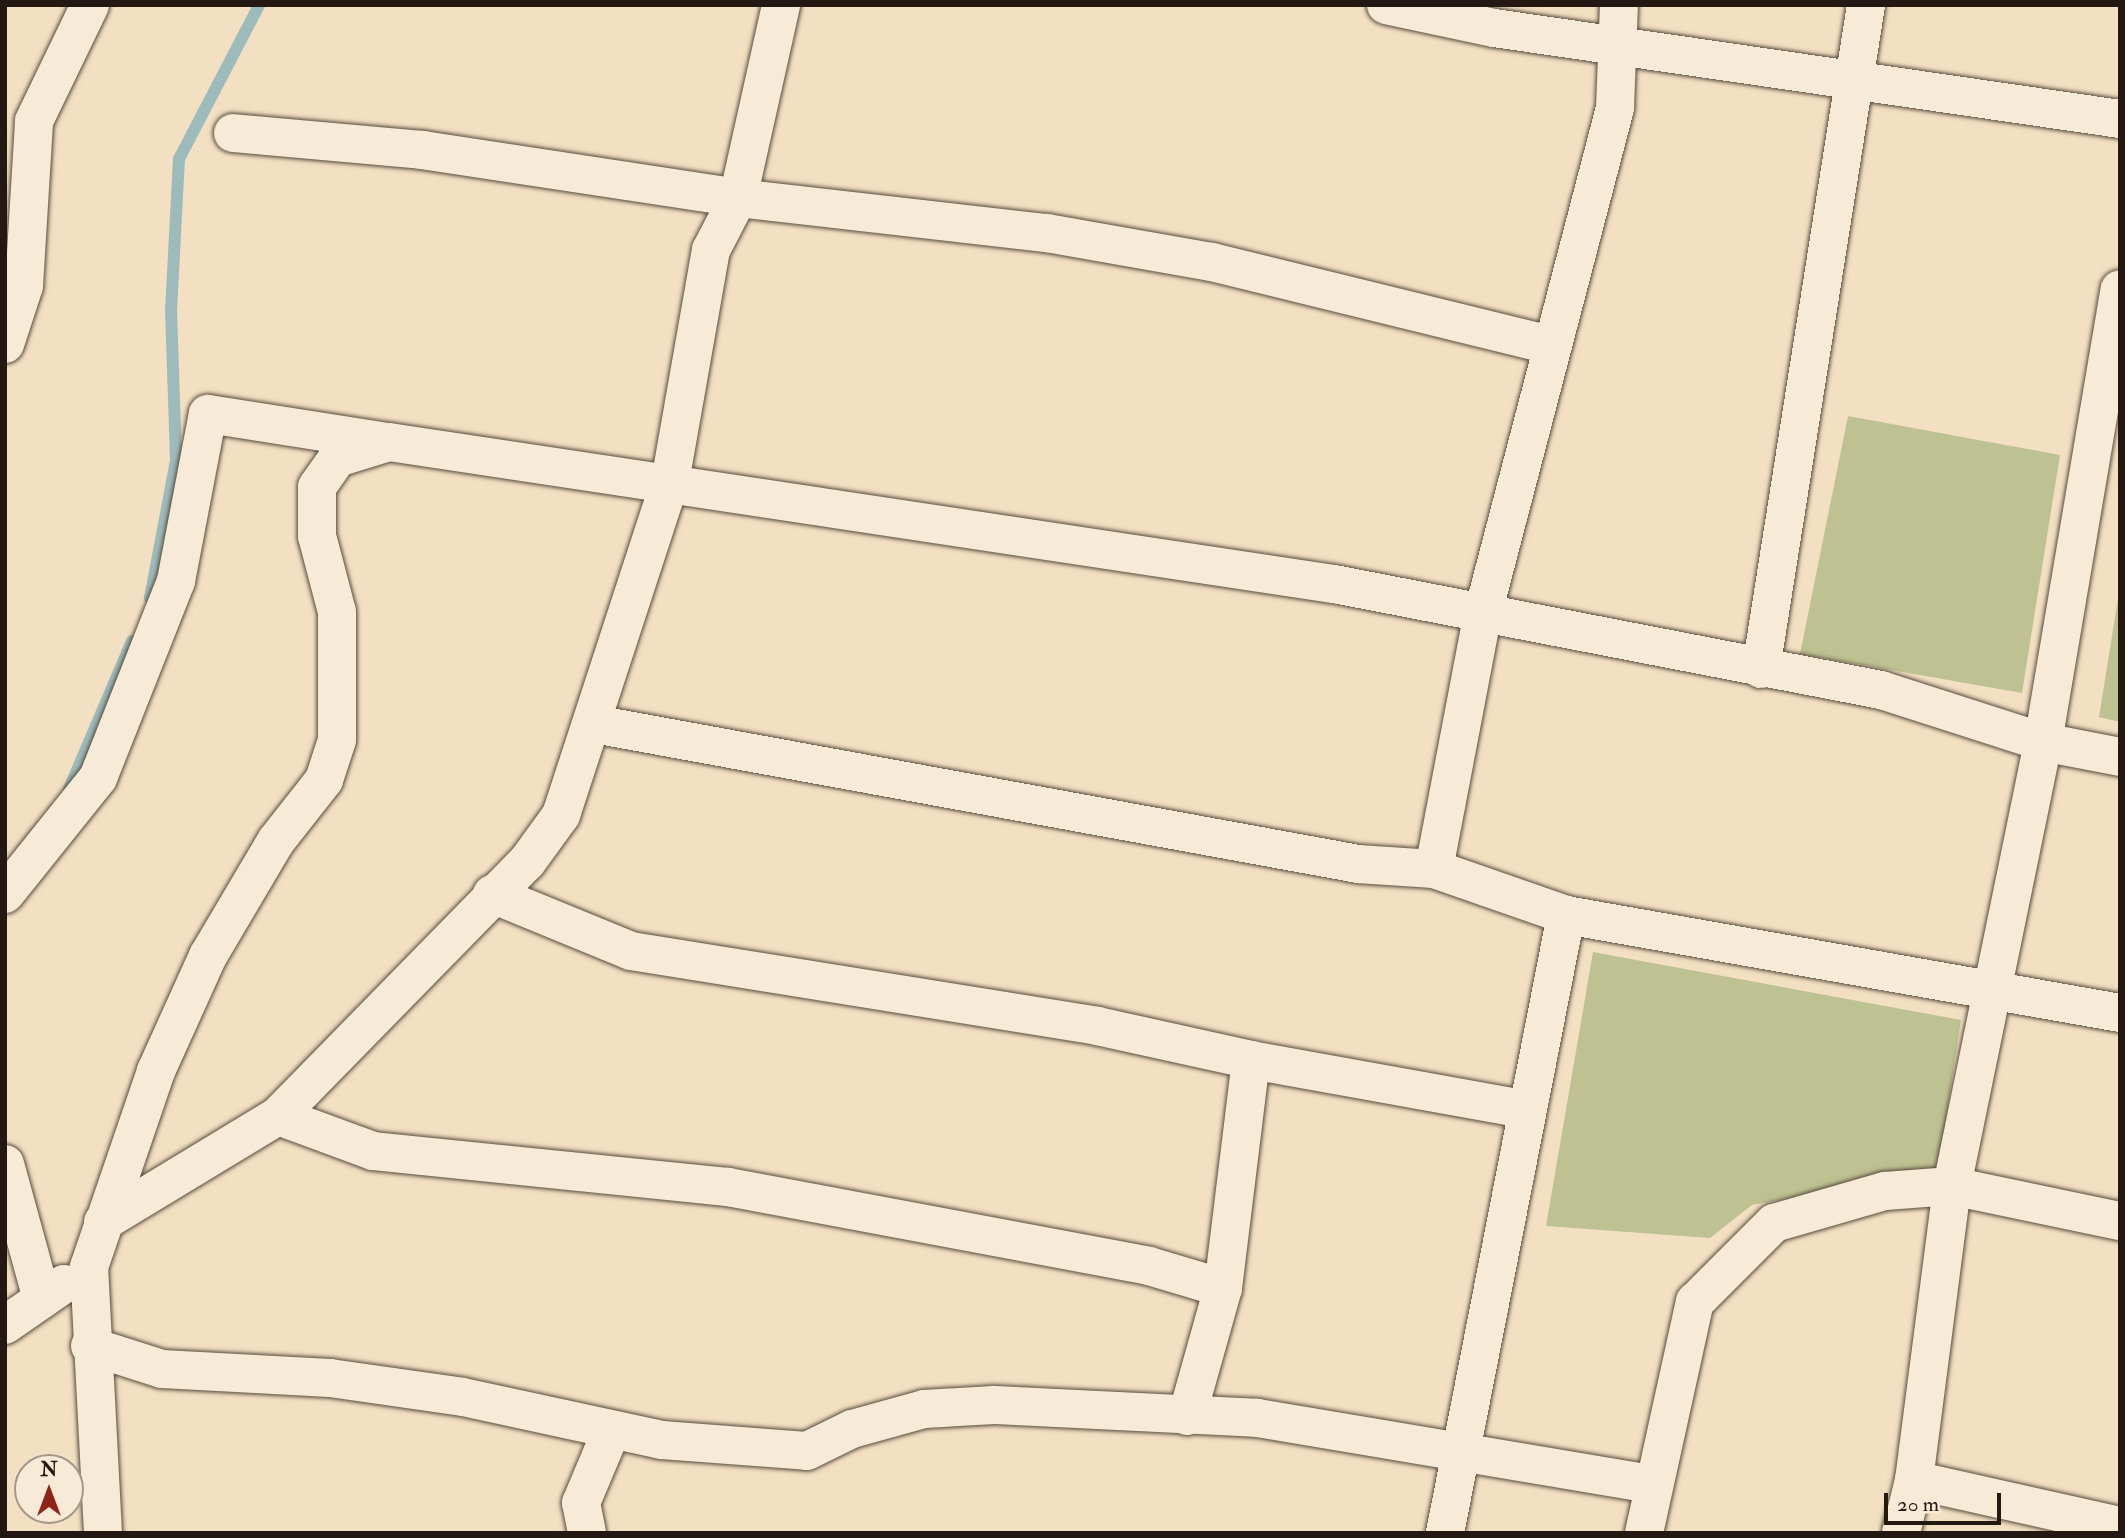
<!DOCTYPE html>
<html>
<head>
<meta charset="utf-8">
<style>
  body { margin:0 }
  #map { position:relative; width:2125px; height:1538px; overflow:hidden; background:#f3e0c2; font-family:"IM FELL Double Pica",serif }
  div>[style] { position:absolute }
  .green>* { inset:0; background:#bec191 }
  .stream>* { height:12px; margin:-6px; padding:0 6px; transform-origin:6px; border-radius:6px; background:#9ebbbc }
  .roads { filter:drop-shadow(0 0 2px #574b3e) drop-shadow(0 0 2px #574b3e) }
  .minor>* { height:38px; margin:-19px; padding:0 19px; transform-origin:19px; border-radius:19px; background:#f7ebd7 }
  span { translate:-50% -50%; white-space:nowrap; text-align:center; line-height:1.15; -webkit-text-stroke:5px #f7ebd7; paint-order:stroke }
  .frame { position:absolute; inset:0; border:7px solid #231912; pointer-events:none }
  .north { position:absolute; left:14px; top:1454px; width:70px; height:70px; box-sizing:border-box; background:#f7ebd7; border:2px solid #a29788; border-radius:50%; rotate:0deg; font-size:19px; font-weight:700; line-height:28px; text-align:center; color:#231912 }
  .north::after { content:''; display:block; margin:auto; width:24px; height:32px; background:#8f2418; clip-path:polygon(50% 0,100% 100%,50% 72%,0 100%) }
  .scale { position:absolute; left:1884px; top:1493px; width:117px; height:32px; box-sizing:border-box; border:4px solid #231912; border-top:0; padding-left:9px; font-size:21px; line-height:24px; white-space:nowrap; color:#231912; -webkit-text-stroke:5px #f7ebd7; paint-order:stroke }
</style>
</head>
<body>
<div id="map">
  <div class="green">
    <i style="clip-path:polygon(1848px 416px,2060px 455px,2022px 693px,1800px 654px)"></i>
    <i style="clip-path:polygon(2120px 586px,2120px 722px,2099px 717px)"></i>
    <i style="clip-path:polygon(1593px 952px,1961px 1020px,1938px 1172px,1752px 1205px,1710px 1238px,1546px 1226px)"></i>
  </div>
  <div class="stream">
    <i style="left:150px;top:598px;width:140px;rotate:-79.3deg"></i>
    <i style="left:176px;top:460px;width:149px;rotate:-91.9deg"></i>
    <i style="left:171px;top:311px;width:152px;rotate:-87deg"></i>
    <i style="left:179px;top:159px;width:174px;rotate:-62.5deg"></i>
    <i style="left:69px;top:789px;width:161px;rotate:-66.9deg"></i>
  </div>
  <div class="roads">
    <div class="minor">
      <i style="left:1386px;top:5px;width:110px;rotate:12deg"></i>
      <i style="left:1494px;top:28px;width:633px;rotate:8.27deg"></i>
      <i style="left:233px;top:133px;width:190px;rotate:5.1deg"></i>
      <i style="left:422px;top:150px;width:320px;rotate:8.6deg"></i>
      <i style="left:738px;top:198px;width:311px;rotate:6.5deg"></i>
      <i style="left:1047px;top:233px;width:168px;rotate:10deg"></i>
      <i style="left:1212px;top:262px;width:349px;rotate:13.8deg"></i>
      <i style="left:5px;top:344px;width:61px;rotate:-71.9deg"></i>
      <i style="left:24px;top:286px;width:165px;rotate:-86.5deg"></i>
      <i style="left:34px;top:121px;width:129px;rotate:-64.2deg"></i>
      <i style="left:1761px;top:669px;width:672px;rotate:-81.01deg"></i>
      <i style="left:594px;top:724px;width:777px;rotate:10.38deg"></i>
      <i style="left:1358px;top:864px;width:76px;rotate:3.8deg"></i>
      <i style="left:1434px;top:869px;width:140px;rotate:19.2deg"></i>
      <i style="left:1566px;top:915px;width:563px;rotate:10.03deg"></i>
      <i style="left:1434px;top:869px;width:261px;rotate:-79.2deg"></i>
      <i style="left:1483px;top:613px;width:522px;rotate:-75.35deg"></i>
      <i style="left:1615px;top:108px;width:103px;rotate:-87.8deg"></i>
      <i style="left:5px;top:894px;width:149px;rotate:-51.3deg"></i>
      <i style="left:98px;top:778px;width:212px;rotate:-68.4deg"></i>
      <i style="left:176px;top:581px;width:170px;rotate:-79.2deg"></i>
      <i style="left:208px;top:414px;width:174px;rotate:8.9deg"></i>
      <i style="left:492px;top:894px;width:150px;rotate:22.3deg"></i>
      <i style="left:631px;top:951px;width:472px;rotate:9.1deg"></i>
      <i style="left:1097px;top:1026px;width:158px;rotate:12.4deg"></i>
      <i style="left:1251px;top:1060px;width:230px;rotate:97deg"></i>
      <i style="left:1251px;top:1060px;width:281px;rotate:10.2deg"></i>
      <i style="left:278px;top:1116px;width:101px;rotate:20.2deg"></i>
      <i style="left:373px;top:1151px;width:357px;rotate:5.8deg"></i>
      <i style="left:728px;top:1187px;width:428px;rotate:10.6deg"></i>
      <i style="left:1149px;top:1266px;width:77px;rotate:16.6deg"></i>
      <i style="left:1223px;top:1288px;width:133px;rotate:105.7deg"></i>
      <i style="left:5px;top:1164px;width:140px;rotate:74.7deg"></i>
      <i style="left:103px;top:1222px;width:205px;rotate:-31.2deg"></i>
      <i style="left:278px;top:1116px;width:356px;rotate:-45.6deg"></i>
      <i style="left:527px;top:862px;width:58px;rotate:-54.1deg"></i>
      <i style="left:561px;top:815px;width:350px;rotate:-71.9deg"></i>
      <i style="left:670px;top:482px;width:236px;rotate:-80deg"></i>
      <i style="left:711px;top:250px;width:59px;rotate:-62.6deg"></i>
      <i style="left:738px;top:198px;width:198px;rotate:-77.4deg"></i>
      <i style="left:5px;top:1325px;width:72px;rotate:-34.8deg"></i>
      <i style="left:90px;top:1346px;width:76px;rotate:17.7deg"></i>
      <i style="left:162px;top:1369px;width:168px;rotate:3.1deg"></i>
      <i style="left:330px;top:1378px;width:134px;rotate:8.1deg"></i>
      <i style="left:463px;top:1397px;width:204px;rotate:12.2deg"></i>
      <i style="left:662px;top:1440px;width:145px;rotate:4.3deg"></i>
      <i style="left:807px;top:1451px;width:50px;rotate:-26.1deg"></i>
      <i style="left:852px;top:1429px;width:75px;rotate:-15.5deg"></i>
      <i style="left:924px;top:1409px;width:70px;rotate:-3.3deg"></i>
      <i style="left:994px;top:1405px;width:263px;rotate:2.8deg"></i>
      <i style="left:1257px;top:1418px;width:400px;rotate:9.5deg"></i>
      <i style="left:1914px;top:1480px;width:211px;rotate:12.6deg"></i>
      <i style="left:103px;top:1533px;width:266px;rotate:-93deg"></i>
      <i style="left:89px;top:1267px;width:207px;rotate:-71.1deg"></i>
      <i style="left:156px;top:1071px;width:126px;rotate:-65.7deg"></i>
      <i style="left:208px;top:956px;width:134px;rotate:-59.4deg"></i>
      <i style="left:276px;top:841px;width:78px;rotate:-51.8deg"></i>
      <i style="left:324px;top:780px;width:42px;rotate:-72deg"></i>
      <i style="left:337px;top:740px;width:128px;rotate:-90deg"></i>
      <i style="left:337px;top:612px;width:79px;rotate:-104.7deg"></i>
      <i style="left:317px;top:536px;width:49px;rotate:-90deg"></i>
      <i style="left:317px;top:487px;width:35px;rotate:-55deg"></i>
      <i style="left:337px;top:458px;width:54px;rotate:-17.1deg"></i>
      <i style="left:389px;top:442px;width:956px;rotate:8.55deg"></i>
      <i style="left:1334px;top:584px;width:557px;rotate:10.97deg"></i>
      <i style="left:1881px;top:690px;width:170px;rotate:17.8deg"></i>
      <i style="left:2043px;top:742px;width:78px;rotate:11deg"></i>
      <i style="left:587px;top:1533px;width:31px;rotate:-101deg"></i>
      <i style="left:581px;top:1503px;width:75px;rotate:-67.2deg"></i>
      <i style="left:1445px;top:1533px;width:630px;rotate:-78.92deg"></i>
      <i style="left:1644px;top:1533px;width:237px;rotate:-77.6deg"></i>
      <i style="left:1695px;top:1302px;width:112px;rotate:-45deg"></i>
      <i style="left:1774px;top:1223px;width:116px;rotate:-16.1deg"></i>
      <i style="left:1885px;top:1191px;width:67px;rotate:-4.3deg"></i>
      <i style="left:1952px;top:1186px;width:172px;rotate:11.8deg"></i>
      <i style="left:1901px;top:1533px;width:55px;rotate:-76.2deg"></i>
      <i style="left:1914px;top:1480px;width:296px;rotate:-82.6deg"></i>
      <i style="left:1952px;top:1186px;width:453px;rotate:-78.4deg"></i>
      <i style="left:2043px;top:742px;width:459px;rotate:-80.4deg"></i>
    </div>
  </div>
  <div class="frame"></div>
  <div class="north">N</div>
  <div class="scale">20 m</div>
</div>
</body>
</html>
